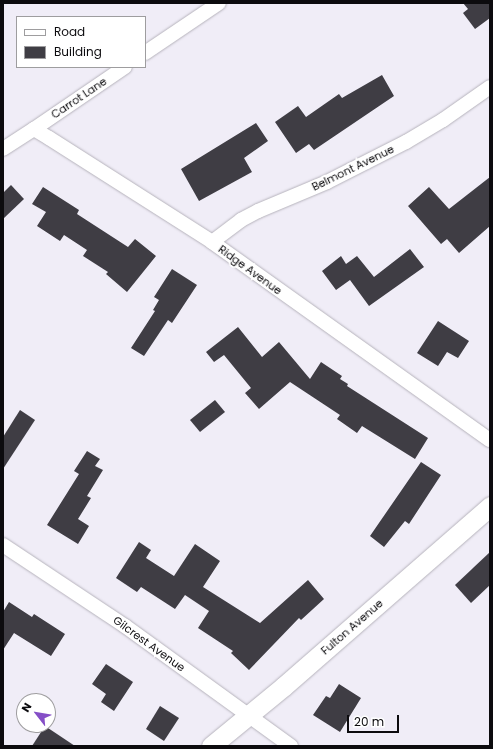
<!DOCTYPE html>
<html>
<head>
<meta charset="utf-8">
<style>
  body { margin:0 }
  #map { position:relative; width:493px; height:749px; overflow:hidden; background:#f0edf7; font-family:Poppins,sans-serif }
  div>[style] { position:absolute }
  .building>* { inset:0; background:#3f3d44 }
  .roads { filter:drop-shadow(0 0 1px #b6b3bc) drop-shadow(0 0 1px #b6b3bc) }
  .street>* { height:14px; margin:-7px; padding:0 7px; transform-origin:7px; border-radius:7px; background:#fff }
  .secondary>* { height:19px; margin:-9.5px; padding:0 9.5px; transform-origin:9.5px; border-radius:9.5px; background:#fff }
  span { translate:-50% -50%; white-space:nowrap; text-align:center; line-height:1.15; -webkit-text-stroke:4px #fff; paint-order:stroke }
  .street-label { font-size:11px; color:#0c0b0e }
  .frame { position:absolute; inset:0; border:4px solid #0c0b0e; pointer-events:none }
  .legend { position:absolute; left:16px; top:16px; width:130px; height:52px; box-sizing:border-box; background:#fff; border:1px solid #9e9d9f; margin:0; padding:5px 7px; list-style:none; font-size:12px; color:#0c0b0e }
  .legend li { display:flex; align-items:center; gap:8px; height:20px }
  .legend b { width:20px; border:1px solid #9e9d9f }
  .north { position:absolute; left:16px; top:693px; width:40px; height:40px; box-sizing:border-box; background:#fff; border:1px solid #9e9d9f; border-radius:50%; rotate:301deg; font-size:11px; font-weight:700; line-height:16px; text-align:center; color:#0c0b0e }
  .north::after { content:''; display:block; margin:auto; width:14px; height:18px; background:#854fc7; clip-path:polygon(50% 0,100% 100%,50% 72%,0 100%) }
  .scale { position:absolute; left:347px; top:715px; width:52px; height:18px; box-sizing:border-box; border:2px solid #0c0b0e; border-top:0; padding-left:5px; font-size:12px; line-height:14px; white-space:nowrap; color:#0c0b0e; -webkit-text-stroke:3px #fff; paint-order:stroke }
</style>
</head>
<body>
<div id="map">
  <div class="building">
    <i style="clip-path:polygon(463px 3px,490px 3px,490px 18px,475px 29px,463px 13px,468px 9px)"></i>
    <i style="clip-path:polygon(382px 75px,394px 96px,314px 150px,309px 144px,296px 153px,275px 122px,298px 106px,306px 117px,339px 94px,342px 98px)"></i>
    <i style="clip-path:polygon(256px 123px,268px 141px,244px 158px,252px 172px,199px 201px,181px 169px)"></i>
    <i style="clip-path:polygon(490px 177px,490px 226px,459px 253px,447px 239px,441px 244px,408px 206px,429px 187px,449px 209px)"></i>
    <i style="clip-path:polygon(11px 185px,24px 199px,3px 219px,3px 193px)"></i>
    <i style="clip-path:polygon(43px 187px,79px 210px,77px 214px,128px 247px,135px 239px,156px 256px,127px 292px,106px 274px,108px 272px,83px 256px,87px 250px,64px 235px,60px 241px,37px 226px,46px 212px,32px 204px)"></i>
    <i style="clip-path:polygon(410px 249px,424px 267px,369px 306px,350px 280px,336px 290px,322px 271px,341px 256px,346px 264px,357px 256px,374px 277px)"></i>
    <i style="clip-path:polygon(172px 269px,197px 285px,172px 323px,168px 320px,144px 356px,131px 348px,155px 311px,153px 310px,159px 300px,154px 297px)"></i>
    <i style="clip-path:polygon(438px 321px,469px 341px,458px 358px,447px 352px,438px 366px,417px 353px)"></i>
    <i style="clip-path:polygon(238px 327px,262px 357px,279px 342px,310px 379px,321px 362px,342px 376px,340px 379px,348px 384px,347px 386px,428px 438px,415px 459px,362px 426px,357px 433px,337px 419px,340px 415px,290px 382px,259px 409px,245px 393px,251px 388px,224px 355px,214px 362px,206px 352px)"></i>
    <i style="clip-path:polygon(215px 400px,225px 412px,200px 432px,190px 420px)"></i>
    <i style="clip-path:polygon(20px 410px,35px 420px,3px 469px,3px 437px)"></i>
    <i style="clip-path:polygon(87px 451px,100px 459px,95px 466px,103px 470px,87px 496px,91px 498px,78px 519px,89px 526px,78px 544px,47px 525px,79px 474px,74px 471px)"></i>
    <i style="clip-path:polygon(421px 462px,441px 475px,409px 524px,405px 521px,384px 547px,370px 536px)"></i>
    <i style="clip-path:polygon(139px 542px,151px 550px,146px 558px,174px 576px,195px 544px,220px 561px,203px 587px,260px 623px,308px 580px,324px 599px,301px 620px,299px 618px,249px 670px,231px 653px,233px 651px,198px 628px,209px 611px,185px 595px,175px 609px,141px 587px,137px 592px,116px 578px)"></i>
    <i style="clip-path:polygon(490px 552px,490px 585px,471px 603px,455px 585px)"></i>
    <i style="clip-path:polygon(9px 602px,32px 617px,34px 614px,65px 634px,51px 656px,14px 633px,3px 650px,3px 612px)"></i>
    <i style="clip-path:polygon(106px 664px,133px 682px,114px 711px,101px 702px,106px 694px,92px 684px)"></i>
    <i style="clip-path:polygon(339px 684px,361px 698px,340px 732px,313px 715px,326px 696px,330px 698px)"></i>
    <i style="clip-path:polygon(160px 706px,179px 718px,164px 741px,146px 729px)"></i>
    <i style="clip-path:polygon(45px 726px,75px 746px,32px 746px)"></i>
  </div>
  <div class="roads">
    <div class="street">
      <i style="left:145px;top:53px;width:89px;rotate:-34deg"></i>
      <i style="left:34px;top:129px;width:110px;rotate:-34.3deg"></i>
      <i style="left:3px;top:149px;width:37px;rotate:-33deg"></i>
      <i style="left:34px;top:129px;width:17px;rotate:31deg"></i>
      <i style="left:49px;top:138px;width:193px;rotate:32.5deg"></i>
      <i style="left:212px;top:242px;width:341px;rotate:35.5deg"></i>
      <i style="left:212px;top:242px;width:36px;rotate:-37deg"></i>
      <i style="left:241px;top:220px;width:19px;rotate:-28deg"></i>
      <i style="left:258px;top:211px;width:75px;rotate:-22.8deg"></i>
      <i style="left:327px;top:182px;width:89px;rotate:-26.9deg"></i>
      <i style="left:406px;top:142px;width:43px;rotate:-30.7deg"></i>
      <i style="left:443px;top:120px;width:57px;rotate:-35.1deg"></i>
      <i style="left:3px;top:545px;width:146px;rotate:33.6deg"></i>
      <i style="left:125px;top:626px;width:205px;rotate:35.9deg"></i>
    </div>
    <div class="secondary">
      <i style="left:211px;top:746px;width:94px;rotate:-39.4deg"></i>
      <i style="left:284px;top:686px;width:274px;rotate:-41.1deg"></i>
    </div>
  </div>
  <div class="street-label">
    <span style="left:79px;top:98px;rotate:-34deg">Carrot Lane</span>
    <span style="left:353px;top:168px;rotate:-26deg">Belmont Avenue</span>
    <span style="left:250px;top:270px;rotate:36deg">Ridge Avenue</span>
    <span style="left:352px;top:627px;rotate:-41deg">Fulton Avenue</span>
    <span style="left:149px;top:644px;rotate:36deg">Gilcrest Avenue</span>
  </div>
  <div class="frame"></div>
  <ul class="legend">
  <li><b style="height:5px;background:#fff"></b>Road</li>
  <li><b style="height:11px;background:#3f3d44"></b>Building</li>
  </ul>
  <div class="north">N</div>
  <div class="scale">20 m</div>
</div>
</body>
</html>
